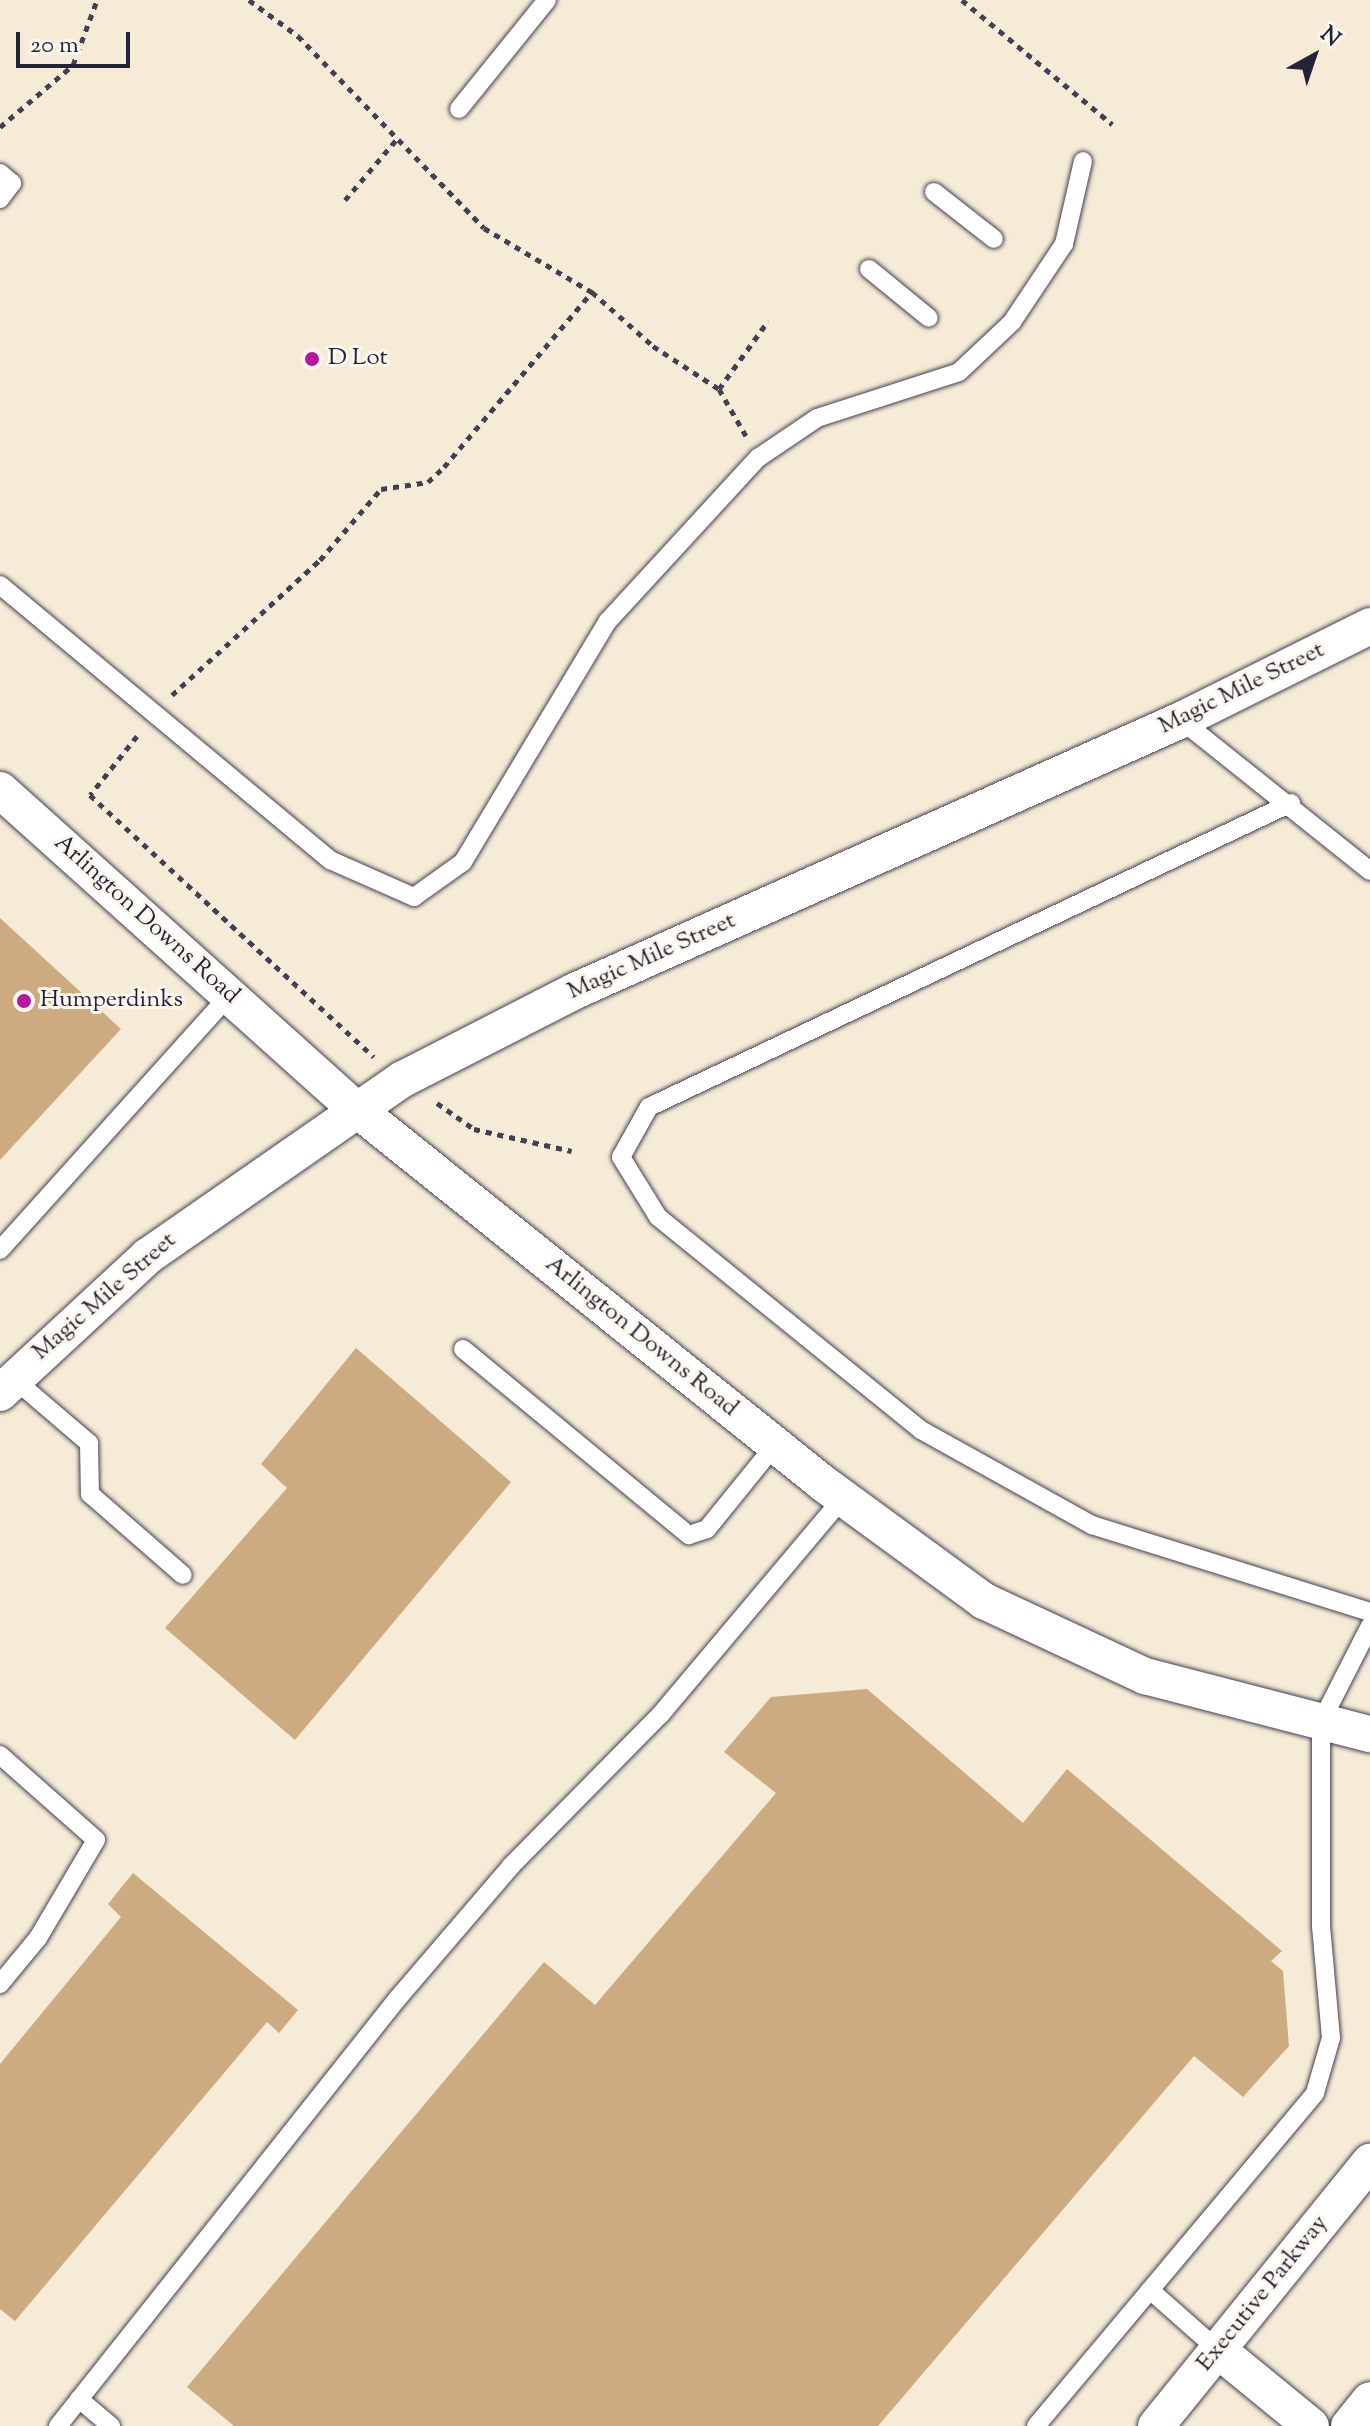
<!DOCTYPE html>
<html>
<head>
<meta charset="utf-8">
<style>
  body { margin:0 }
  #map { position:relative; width:1370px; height:2426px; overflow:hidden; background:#f6ebd6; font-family:"Sorts Mill Goudy",serif }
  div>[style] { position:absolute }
  .building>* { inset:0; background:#ccab81 }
  .path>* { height:5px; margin-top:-2.5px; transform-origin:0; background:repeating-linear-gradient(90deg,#424052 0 6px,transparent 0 12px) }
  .roads { filter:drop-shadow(0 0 2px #424052) drop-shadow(0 0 2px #424052) }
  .lane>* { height:18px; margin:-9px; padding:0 9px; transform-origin:9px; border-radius:9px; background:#fff }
  .street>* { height:36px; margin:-18px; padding:0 18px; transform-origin:18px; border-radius:18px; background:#fff }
  .dots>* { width:22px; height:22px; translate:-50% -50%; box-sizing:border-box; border:4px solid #fbf7ec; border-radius:50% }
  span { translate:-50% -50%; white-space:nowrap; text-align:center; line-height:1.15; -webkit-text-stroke:6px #fbf7ec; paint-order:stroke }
  .poi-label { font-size:24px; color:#22223b }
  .left { translate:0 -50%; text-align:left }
  .street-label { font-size:24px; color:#22223b }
  .north { position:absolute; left:1274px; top:16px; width:80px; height:80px; -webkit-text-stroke:6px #fbf7ec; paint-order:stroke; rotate:40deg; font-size:22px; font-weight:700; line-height:32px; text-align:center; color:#22223b }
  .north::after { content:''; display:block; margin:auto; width:28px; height:36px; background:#22223b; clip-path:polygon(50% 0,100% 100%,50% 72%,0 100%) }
  .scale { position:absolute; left:16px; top:32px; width:114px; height:36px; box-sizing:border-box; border:4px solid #22223b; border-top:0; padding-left:10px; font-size:24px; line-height:28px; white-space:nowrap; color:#22223b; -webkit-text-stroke:6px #fbf7ec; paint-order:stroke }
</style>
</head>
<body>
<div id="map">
  <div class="building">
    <i style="clip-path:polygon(0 918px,121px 1029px,0 1160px)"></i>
    <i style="clip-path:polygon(356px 1348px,511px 1482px,295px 1740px,165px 1628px,287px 1488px,261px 1464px)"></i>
    <i style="clip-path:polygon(867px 1689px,1023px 1823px,1067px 1769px,1282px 1951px,1271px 1961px,1283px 1971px,1289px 2046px,1243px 2097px,1194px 2056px,878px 2426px,234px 2426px,187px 2387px,544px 1962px,595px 2005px,776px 1793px,724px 1752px,771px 1697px)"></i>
    <i style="clip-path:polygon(133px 1873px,298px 2010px,279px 2033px,267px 2022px,15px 2321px,0 2309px,0 2064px,121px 1917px,108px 1904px)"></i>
  </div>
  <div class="path">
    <i style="left:249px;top:0;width:61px;rotate:36.3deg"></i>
    <i style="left:298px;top:36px;width:267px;rotate:45.9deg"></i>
    <i style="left:484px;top:228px;width:126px;rotate:30.7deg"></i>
    <i style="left:592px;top:292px;width:81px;rotate:41.5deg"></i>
    <i style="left:653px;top:346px;width:79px;rotate:33.1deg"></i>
    <i style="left:719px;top:389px;width:54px;rotate:60.1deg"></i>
    <i style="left:962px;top:0;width:195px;rotate:39.6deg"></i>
    <i style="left:0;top:127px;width:96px;rotate:-40.3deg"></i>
    <i style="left:73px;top:65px;width:69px;rotate:-69.7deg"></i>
    <i style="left:345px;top:200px;width:79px;rotate:-49.6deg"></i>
    <i style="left:719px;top:389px;width:84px;rotate:-54.2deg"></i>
    <i style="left:172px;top:695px;width:200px;rotate:-42.4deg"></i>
    <i style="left:320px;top:560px;width:94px;rotate:-49.3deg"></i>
    <i style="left:381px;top:489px;width:48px;rotate:-8.5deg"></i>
    <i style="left:428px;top:482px;width:22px;rotate:-43deg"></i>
    <i style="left:444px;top:467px;width:229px;rotate:-49.8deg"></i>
    <i style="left:137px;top:736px;width:75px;rotate:128.5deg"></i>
    <i style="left:90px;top:795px;width:386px;rotate:42.7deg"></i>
    <i style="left:437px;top:1103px;width:45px;rotate:35.1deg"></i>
    <i style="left:474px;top:1129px;width:100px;rotate:12.7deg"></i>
  </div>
  <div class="roads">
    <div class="lane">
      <i style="left:459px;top:109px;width:140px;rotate:-51.1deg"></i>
      <i style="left:0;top:173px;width:16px;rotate:40deg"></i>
      <i style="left:12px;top:183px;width:20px;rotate:127deg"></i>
      <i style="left:934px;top:192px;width:76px;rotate:38.1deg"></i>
      <i style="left:869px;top:269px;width:77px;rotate:39.2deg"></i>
      <i style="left:0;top:585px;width:430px;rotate:39.8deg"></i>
      <i style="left:330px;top:860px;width:92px;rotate:23.8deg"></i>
      <i style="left:414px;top:897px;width:60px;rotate:-35.5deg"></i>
      <i style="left:463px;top:862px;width:281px;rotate:-59deg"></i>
      <i style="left:608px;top:621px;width:222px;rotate:-47.4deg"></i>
      <i style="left:758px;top:458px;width:71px;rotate:-34.1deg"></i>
      <i style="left:817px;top:418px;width:149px;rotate:-17.9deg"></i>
      <i style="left:959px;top:372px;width:73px;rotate:-43.3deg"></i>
      <i style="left:1012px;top:322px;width:94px;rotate:-56.3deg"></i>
      <i style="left:1064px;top:244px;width:85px;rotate:-77.1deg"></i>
      <i style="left:1181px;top:720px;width:242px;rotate:38.6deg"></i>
      <i style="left:1291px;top:803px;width:710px;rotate:154.66deg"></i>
      <i style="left:649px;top:1107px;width:57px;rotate:119.2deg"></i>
      <i style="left:621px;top:1157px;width:70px;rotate:58.3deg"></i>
      <i style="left:658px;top:1217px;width:338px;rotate:39deg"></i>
      <i style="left:921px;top:1430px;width:196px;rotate:29.1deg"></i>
      <i style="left:1092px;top:1525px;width:291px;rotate:17.4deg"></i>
      <i style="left:0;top:1250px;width:343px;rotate:-48deg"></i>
      <i style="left:463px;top:1349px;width:293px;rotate:39.5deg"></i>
      <i style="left:689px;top:1535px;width:19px;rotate:-18deg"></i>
      <i style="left:707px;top:1529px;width:108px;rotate:-51deg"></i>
      <i style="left:14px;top:1379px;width:99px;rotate:40.5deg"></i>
      <i style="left:89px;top:1443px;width:51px;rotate:88.9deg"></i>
      <i style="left:90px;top:1494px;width:123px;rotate:41.1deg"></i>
      <i style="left:0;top:1755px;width:128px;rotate:41.5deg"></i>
      <i style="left:96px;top:1840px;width:114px;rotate:120.6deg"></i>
      <i style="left:38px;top:1938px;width:60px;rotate:129.6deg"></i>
      <i style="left:1150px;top:2290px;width:91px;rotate:41.4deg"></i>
      <i style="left:79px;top:2399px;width:42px;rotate:40.2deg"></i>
      <i style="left:58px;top:2426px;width:547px;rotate:-51.54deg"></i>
      <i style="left:398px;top:1998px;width:174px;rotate:-49.4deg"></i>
      <i style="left:511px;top:1866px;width:214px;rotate:-45.4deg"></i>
      <i style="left:661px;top:1714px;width:282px;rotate:-49.9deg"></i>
      <i style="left:1036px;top:2426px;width:434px;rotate:-50deg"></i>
      <i style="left:1315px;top:2093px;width:57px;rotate:-73.8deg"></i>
      <i style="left:1331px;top:2038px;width:111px;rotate:-95.1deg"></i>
      <i style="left:1321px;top:1927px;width:205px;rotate:-90deg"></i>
      <i style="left:1321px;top:1722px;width:108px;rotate:-63deg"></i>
    </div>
    <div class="street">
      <i style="left:0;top:790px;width:477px;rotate:41.9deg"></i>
      <i style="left:355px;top:1108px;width:601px;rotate:38.72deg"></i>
      <i style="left:824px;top:1484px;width:198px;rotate:36.2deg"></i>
      <i style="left:984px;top:1601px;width:178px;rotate:25deg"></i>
      <i style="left:1145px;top:1676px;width:232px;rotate:14.5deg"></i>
      <i style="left:0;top:1393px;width:202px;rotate:-42.8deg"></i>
      <i style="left:148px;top:1256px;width:310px;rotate:-34.8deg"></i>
      <i style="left:403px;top:1079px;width:193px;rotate:-27.1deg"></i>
      <i style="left:575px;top:991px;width:664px;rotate:-24.09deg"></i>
      <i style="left:1181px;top:720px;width:211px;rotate:-26.4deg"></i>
      <i style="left:1218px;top:2350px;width:120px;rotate:39.3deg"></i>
      <i style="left:1156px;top:2426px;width:340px;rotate:-51deg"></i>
      <i style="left:1349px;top:2426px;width:33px;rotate:-51deg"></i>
    </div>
  </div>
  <div class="dots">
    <i style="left:312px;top:359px;background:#b5179e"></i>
    <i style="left:24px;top:1001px;background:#b5179e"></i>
  </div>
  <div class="poi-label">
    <span class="left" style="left:328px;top:359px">D Lot</span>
    <span class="left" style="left:40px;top:1001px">Humperdinks</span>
  </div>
  <div class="street-label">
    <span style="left:1242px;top:689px;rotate:-26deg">Magic Mile Street</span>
    <span style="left:146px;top:920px;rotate:42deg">Arlington Downs Road</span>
    <span style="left:652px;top:957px;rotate:-24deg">Magic Mile Street</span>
    <span style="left:105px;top:1297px;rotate:-41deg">Magic Mile Street</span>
    <span style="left:641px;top:1337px;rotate:39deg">Arlington Downs Road</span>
    <span style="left:1263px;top:2294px;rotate:-51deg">Executive Parkway</span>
  </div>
  <div class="north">N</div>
  <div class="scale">20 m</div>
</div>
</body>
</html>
